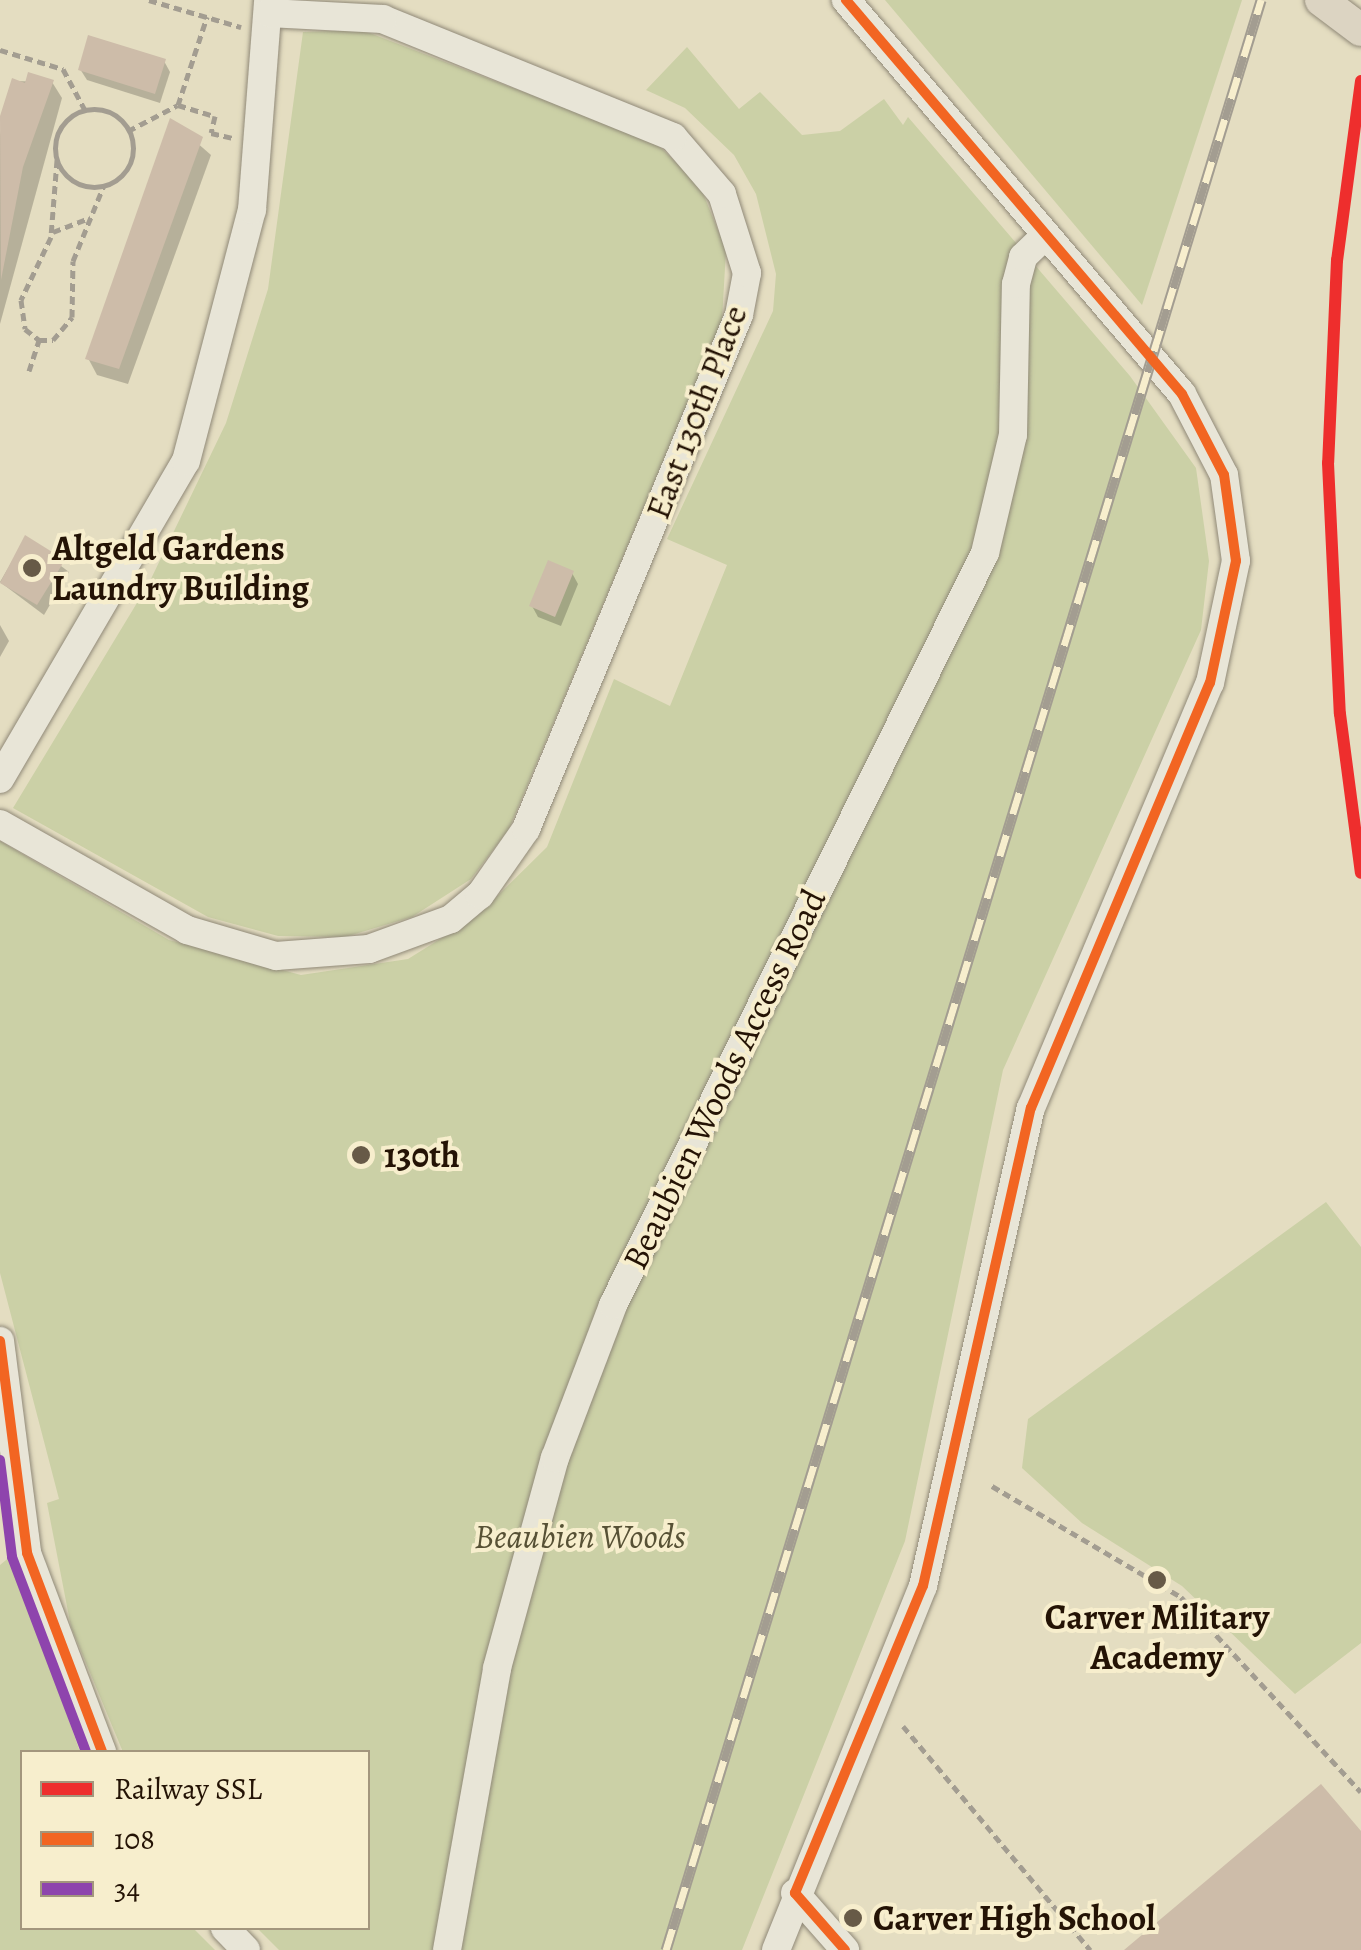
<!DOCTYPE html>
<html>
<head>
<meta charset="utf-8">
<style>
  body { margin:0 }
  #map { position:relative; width:1361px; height:1950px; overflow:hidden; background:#e4ddc1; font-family:Alegreya,serif }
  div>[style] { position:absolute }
  .green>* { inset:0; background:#cbd0a6 }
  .shadow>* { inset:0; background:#0003 }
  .building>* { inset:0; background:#cdbca9 }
  .path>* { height:5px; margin-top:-2.5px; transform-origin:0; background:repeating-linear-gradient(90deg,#a39d91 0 8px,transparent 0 13px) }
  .path>.ring { margin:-2.5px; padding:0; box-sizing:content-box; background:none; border:5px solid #a39d91; border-radius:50% }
  .roads { filter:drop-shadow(0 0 2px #908978) drop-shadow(0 0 2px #908978) }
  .minor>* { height:28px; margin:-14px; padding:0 14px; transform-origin:14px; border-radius:14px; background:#e8e5d7 }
  .major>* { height:32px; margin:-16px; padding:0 16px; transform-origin:16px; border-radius:16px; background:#dcd4c2 }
  .rail>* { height:11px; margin-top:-5.5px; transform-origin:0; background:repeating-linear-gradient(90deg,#f7eecd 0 22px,#a39d91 0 44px); box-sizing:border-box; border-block:2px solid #a39d91 }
  .bus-1>* { height:10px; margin:-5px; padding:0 5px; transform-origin:5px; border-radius:5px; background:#f26522 }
  .bus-2>* { height:10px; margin:-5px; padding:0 5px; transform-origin:5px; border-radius:5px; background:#8e44ad }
  .rail-1>* { height:12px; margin:-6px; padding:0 6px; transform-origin:6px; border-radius:6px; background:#ee2e2d }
  .dots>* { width:28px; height:28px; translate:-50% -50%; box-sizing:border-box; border:5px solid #f7eecd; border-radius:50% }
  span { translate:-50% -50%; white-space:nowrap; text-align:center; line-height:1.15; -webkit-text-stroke:8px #f7eecd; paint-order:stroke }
  .street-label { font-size:35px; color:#241305 }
  .poi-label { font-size:35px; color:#241305; font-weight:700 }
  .left { translate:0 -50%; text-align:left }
  .park-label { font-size:35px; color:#575135; font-style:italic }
  .legend { position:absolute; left:20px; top:1750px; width:350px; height:180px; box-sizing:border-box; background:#f7eecd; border:2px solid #a3967d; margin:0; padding:12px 18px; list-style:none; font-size:30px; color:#241305 }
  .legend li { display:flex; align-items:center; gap:20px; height:50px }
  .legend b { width:50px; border:2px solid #a3967d }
</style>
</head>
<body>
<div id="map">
  <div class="green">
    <i style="clip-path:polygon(885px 0,1242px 0,1142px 305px)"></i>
    <i style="clip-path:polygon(362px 30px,656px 143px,700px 186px,726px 250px,722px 320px,509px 829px,471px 879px,412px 917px,345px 937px,278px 936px,208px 917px,13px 808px,149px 583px,226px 423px,268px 289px,303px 32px)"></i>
    <i style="clip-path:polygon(687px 47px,739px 109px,760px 92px,802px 135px,840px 131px,884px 99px,903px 125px,908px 117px,1130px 376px,1196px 468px,1209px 561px,1201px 630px,1003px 1070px,905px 1541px,742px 1950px,279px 1950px,257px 1928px,368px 1928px,368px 1752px,123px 1752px,71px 1627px,47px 1503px,59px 1499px,0 1273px,0 841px,169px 940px,301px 975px,408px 959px,477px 916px,547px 847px,614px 679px,670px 706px,727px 565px,667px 539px,773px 311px,776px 274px,756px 194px,734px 155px,685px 108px,646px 90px)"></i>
    <i style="clip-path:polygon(1326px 1202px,1361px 1247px,1361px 1643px,1295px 1694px,1182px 1586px,1082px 1523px,1022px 1468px,1028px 1419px)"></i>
    <i style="clip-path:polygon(11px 1556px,80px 1752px,22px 1752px,22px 1928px,193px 1928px,215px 1950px,0 1950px,0 1565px)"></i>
  </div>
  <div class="shadow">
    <i style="clip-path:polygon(164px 61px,170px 72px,160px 103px,87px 80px,80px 69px)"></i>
    <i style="clip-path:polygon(14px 81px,52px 82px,62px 98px,0 324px,0 135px)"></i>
    <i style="clip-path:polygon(172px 121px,211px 155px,128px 384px,97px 375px,88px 358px)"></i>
    <i style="clip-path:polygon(25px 539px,69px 572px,44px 615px,0 582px)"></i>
    <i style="clip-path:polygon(572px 573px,578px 584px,561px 626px,538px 617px,532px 606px)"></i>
    <i style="clip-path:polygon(0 625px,9px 641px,0 657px)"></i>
  </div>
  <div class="building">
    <i style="clip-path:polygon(88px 35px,166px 59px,155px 94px,78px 70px)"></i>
    <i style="clip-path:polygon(28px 72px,54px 80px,23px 167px,1px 280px,0 116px,12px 78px,25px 83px)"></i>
    <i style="clip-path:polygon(170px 118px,203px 137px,119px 369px,85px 359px)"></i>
    <i style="clip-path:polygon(25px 535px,65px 560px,37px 605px,0 583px)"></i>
    <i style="clip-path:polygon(548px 560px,574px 571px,555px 617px,529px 606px)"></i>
    <i style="clip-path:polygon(1321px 1784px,1361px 1831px,1361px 1950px,1124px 1950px)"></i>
  </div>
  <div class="path">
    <i style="left:149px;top:0;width:96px;rotate:16.4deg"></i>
    <i style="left:0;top:50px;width:66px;rotate:16.8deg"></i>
    <i style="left:63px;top:69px;width:47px;rotate:61.8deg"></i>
    <i style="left:178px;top:105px;width:39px;rotate:17deg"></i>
    <i style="left:215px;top:116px;width:17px;rotate:103deg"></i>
    <i style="left:211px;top:133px;width:23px;rotate:13deg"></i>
    <i class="ring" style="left:55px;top:109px;width:73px;height:73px"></i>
    <i style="left:128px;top:131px;width:56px;rotate:-27.5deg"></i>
    <i style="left:178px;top:105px;width:93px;rotate:-71.8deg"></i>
    <i style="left:57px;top:160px;width:77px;rotate:94.5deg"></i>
    <i style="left:51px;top:237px;width:70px;rotate:115.5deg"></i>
    <i style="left:21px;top:300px;width:29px;rotate:82deg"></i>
    <i style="left:25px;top:329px;width:18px;rotate:38deg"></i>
    <i style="left:39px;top:340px;width:14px"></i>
    <i style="left:53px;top:340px;width:30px;rotate:-50deg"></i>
    <i style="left:72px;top:317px;width:56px;rotate:-89deg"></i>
    <i style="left:73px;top:261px;width:82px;rotate:-67.8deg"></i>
    <i style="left:53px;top:232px;width:40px;rotate:-21deg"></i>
    <i style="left:29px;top:371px;width:33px;rotate:-72deg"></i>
    <i style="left:992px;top:1486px;width:219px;rotate:30.4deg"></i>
    <i style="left:1181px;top:1597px;width:265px;rotate:47.3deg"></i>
    <i style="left:903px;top:1726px;width:292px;rotate:50.1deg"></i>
  </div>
  <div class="roads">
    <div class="minor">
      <i style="left:0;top:779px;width:368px;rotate:-59.7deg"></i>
      <i style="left:186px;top:461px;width:260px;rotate:-75.3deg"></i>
      <i style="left:252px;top:210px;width:211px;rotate:-85.6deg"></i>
      <i style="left:0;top:824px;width:215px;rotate:29.5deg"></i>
      <i style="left:187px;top:930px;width:93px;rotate:16.3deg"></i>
      <i style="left:276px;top:956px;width:93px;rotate:-4.3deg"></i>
      <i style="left:369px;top:949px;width:87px;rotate:-20.1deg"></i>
      <i style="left:451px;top:919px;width:38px;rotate:-40deg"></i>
      <i style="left:480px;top:895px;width:80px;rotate:-55.1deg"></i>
      <i style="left:526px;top:829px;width:556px;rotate:-67.49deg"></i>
      <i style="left:739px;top:315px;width:43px;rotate:-79.2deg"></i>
      <i style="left:747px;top:273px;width:83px;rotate:-107.6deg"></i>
      <i style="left:722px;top:194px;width:75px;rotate:-130.7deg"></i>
      <i style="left:673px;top:137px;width:313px;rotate:-157.9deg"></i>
      <i style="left:383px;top:19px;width:115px;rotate:-177deg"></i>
      <i style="left:0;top:1341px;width:214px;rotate:82.7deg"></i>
      <i style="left:27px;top:1553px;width:213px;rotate:69.3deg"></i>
      <i style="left:795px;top:1893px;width:76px;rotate:48.7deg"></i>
      <i style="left:225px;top:1928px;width:30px;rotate:46deg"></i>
      <i style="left:447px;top:1950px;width:286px;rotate:-79.9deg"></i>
      <i style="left:497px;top:1668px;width:218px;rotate:-74.6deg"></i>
      <i style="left:555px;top:1458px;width:164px;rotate:-69.2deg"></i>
      <i style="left:613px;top:1305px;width:839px;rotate:-63.68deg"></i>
      <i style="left:985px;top:553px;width:121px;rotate:-76.7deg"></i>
      <i style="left:1013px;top:435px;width:151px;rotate:-88.9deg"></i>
      <i style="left:1016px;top:284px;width:28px;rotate:-75deg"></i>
      <i style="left:1023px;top:257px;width:32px;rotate:-44deg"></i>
      <i style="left:776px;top:1950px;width:393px;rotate:-68deg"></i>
      <i style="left:923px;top:1586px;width:490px;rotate:-77.3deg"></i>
      <i style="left:1031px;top:1108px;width:461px;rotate:-67.2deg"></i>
      <i style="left:1210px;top:683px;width:125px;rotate:-78deg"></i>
      <i style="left:1236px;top:561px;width:87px;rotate:-97.9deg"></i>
      <i style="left:1224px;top:475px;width:91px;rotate:-117.4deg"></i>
      <i style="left:1182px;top:394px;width:518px;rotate:-130.46deg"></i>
    </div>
    <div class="major">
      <i style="left:1321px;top:0;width:50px;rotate:36.9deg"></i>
    </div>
  </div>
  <div class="rail">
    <i style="left:666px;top:1950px;width:2039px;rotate:-73.03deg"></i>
  </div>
  <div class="bus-1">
    <i style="left:0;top:1341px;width:214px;rotate:82.7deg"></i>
    <i style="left:27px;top:1553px;width:213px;rotate:69.3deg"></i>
    <i style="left:845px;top:1950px;width:76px;rotate:-131.3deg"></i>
    <i style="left:795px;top:1893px;width:333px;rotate:-67.4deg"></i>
    <i style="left:923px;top:1586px;width:490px;rotate:-77.3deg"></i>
    <i style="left:1031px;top:1108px;width:461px;rotate:-67.2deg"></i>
    <i style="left:1210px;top:683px;width:125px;rotate:-78deg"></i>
    <i style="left:1236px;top:561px;width:87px;rotate:-97.9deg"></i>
    <i style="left:1224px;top:475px;width:91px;rotate:-117.4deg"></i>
    <i style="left:1182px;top:394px;width:518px;rotate:-130.46deg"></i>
  </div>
  <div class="bus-2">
    <i style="left:0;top:1460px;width:98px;rotate:82.9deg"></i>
    <i style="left:12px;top:1557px;width:209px;rotate:69.2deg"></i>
  </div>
  <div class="rail-1">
    <i style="left:1361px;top:81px;width:181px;rotate:97.6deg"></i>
    <i style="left:1337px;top:260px;width:203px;rotate:92.5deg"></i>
    <i style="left:1328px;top:463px;width:251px;rotate:87.3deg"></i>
    <i style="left:1340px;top:714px;width:160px;rotate:82.5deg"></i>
  </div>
  <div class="dots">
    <i style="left:32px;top:568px;background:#675a47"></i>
    <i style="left:361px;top:1155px;background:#675a47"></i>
    <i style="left:1157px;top:1580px;background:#675a47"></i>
    <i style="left:853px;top:1918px;background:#675a47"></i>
  </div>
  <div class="street-label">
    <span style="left:696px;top:412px;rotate:-69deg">East 130th Place</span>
    <span style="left:724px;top:1079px;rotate:-64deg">Beaubien Woods Access Road</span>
  </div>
  <div class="poi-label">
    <span class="left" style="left:52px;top:568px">Altgeld Gardens<br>Laundry Building</span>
    <span class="left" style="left:384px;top:1155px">130th</span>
    <span style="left:1157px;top:1637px">Carver Military<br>Academy</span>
    <span class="left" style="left:873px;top:1918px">Carver High School</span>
  </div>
  <div class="park-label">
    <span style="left:580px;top:1536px">Beaubien Woods</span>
  </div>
  <ul class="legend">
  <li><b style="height:12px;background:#ee2e2d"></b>Railway SSL</li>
  <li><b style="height:12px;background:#f26522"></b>108</li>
  <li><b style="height:12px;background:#8e44ad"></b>34</li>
  </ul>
</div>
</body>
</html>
